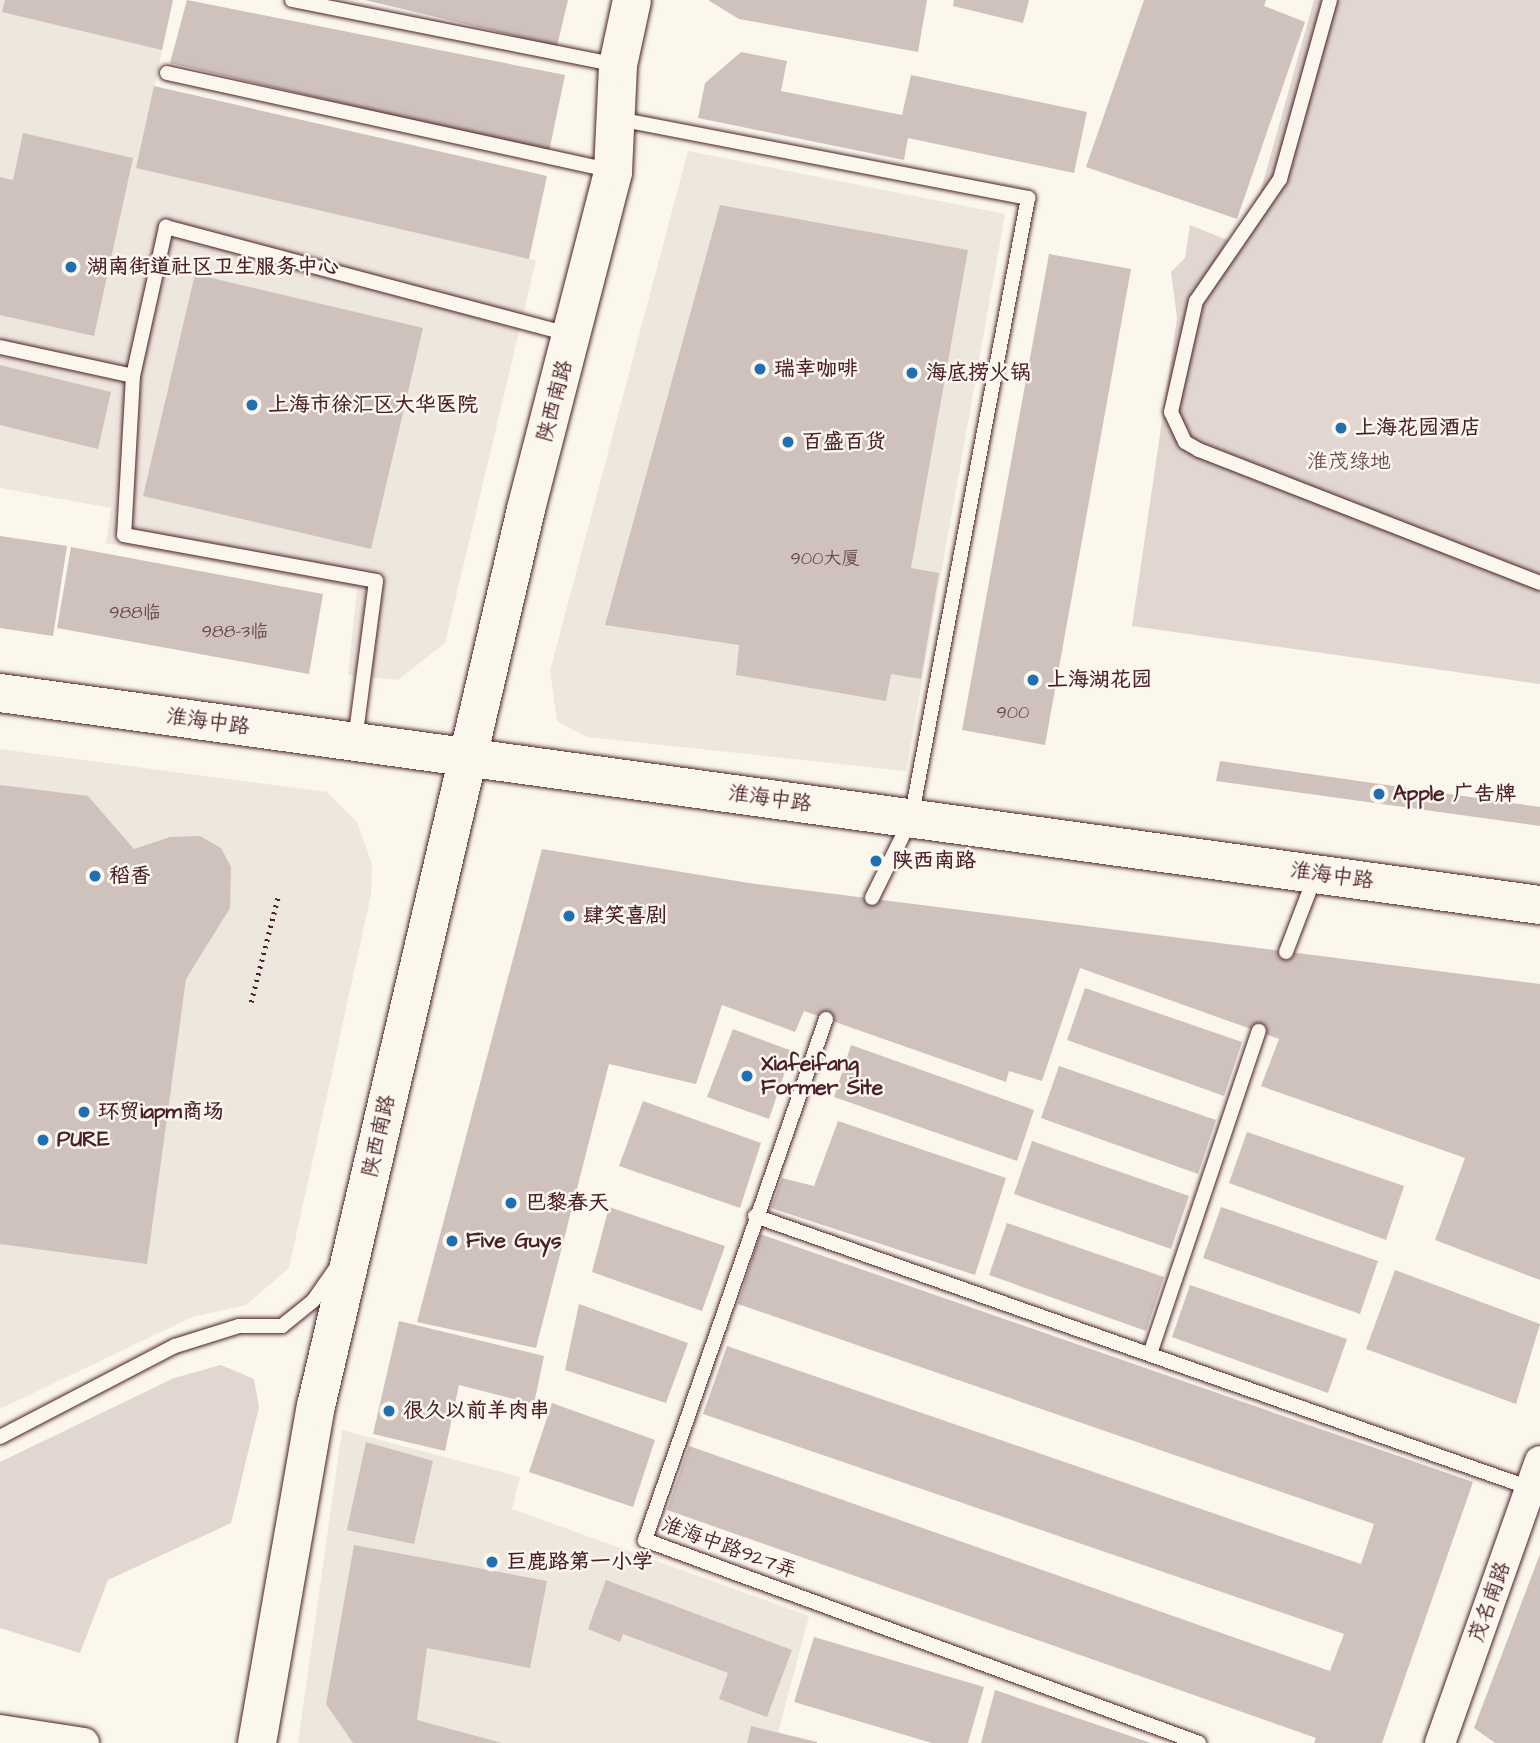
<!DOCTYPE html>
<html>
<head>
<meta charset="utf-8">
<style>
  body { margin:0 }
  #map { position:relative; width:1540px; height:1743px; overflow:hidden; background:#fbf7ec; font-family:"Architects Daughter","LXGW WenKai TC",sans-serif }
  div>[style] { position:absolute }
  .built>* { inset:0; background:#eee7de }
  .green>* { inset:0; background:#e2d7d0 }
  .building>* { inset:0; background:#cfc2bc }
  .path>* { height:4.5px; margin-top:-2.25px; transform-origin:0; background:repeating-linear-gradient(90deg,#4a1f2b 0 2px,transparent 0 7px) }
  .roads { filter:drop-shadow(0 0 2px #4a1f2b) drop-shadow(0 0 2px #4a1f2b) }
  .service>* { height:14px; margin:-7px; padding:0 7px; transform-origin:7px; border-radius:7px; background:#fbf7ec }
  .minor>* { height:30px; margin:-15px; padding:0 15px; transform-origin:15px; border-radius:15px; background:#fbf7ec }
  .secondary>* { height:38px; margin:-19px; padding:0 19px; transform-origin:19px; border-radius:19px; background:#fbf7ec }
  .dots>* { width:19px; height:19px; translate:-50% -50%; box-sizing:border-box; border:4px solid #fbf7ec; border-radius:50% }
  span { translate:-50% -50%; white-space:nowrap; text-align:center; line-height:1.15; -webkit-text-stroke:5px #fbf7ec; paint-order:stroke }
  .number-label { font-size:18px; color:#6b484f }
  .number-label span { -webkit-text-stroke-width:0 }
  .poi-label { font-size:21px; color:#4a1f2b; font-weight:700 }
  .left { translate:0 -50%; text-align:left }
  .street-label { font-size:21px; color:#4a1f2b }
  .park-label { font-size:21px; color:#704d54 }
</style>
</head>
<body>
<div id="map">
  <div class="built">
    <i style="clip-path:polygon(0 0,173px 0,137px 168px,536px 260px,445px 643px,398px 680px,348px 675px,357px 589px,106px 543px,111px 508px,0 488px)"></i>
    <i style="clip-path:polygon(688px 151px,1005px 214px,906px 771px,587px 737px,557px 721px,550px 671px)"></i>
    <i style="clip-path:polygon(0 749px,327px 792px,357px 822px,372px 864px,371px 895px,289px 1268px,246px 1305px,192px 1317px,0 1409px)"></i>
    <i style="clip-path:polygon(342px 1430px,520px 1477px,512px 1509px,809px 1616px,778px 1733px,751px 1726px,747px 1743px,298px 1743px)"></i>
  </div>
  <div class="green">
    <i style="clip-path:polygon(1314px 0,1540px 0,1540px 684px,1132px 626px,1177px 318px,1171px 272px,1185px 258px,1190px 225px,1230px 241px,1260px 193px)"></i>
    <i style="clip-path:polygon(221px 1365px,254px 1379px,259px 1407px,231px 1523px,108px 1580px,80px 1653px,0 1628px,0 1462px,174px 1378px)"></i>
  </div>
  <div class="building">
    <i style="clip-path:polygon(5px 0,173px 0,162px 50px,2px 12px)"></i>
    <i style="clip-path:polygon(187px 0,565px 75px,549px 152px,170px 63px)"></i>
    <i style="clip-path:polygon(365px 0,568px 0,557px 46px)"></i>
    <i style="clip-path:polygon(708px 0,927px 0,918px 52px,739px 19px)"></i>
    <i style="clip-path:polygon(954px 0,1029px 0,1023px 23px,953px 6px)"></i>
    <i style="clip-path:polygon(1144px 0,1266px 0,1264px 6px,1305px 22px,1237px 219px,1086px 167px)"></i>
    <i style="clip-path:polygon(741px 52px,787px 61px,781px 91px,902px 115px,911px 75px,1087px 112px,1074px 173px,908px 138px,904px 160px,698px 118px,705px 83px)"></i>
    <i style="clip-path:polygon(154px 86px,547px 176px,529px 259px,136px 168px)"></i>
    <i style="clip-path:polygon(23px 133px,133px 158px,94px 336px,0 315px,0 177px,13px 180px)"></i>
    <i style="clip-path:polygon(720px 205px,968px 250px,911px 568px,939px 573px,921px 679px,891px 674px,886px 701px,736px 675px,739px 645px,605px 625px)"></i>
    <i style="clip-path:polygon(1049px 254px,1131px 269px,1045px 745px,962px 730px)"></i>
    <i style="clip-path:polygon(195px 274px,423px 328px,371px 549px,143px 496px)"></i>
    <i style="clip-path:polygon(0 365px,111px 392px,98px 449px,0 425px)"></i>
    <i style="clip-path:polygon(0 536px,67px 546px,53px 636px,0 628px)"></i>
    <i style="clip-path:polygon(71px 547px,323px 594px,309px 674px,57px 628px)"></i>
    <i style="clip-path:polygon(1220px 761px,1540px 807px,1540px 826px,1216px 781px)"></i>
    <i style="clip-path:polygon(0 785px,88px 796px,134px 849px,170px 837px,200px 836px,221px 848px,231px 867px,230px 908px,186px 979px,147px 1264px,0 1244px)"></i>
    <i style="clip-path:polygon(542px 849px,749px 883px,1540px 984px,1540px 1280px,1435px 1240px,1465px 1158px,1261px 1086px,1279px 1039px,1080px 968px,1042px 1081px,1009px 1071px,1006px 1082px,804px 1011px,795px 1032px,722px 1005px,696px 1084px,609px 1064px,536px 1348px,417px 1322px)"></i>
    <i style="clip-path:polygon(1085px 988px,1242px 1042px,1224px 1096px,1067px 1040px)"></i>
    <i style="clip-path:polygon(733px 1029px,792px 1051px,769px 1119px,707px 1097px)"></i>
    <i style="clip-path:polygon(851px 1045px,1034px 1110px,1017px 1161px,834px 1097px)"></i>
    <i style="clip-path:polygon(1059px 1066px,1216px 1120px,1198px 1174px,1041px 1118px)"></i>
    <i style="clip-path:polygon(643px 1101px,761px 1143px,740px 1208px,619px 1166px)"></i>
    <i style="clip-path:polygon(838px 1121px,1006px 1178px,975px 1275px,771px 1208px,782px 1178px,814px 1186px)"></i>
    <i style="clip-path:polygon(1247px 1132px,1404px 1186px,1386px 1240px,1229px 1183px)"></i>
    <i style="clip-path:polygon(1032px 1141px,1189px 1196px,1171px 1249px,1014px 1194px)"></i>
    <i style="clip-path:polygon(609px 1207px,725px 1246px,702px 1311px,592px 1272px)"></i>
    <i style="clip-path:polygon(1221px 1207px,1378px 1261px,1360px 1314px,1203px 1258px)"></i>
    <i style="clip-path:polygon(1007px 1223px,1164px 1277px,1146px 1331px,989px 1275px)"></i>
    <i style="clip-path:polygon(760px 1234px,1473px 1482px,1382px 1743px,1314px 1743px,1316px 1738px,667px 1510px,689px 1446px,1330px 1671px,1344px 1634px,703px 1414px,727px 1346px,1361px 1564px,1374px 1524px,738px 1304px)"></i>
    <i style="clip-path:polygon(1395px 1270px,1540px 1324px,1516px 1404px,1366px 1349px)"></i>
    <i style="clip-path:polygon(1190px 1285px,1347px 1339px,1328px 1393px,1172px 1337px)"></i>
    <i style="clip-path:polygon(579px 1304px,688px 1343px,666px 1403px,565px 1370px)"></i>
    <i style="clip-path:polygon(399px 1321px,544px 1356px,534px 1404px,459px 1385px,445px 1451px,373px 1434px)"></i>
    <i style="clip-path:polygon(552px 1403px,655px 1440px,633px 1507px,529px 1472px)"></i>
    <i style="clip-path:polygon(366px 1442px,433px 1461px,414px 1544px,347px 1530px)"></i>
    <i style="clip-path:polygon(354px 1545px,547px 1581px,530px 1668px,427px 1648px,417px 1720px,502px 1743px,353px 1743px,326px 1704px)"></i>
    <i style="clip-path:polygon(1540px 1554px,1540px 1743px,1495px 1743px,1474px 1728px)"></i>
    <i style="clip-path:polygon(606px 1580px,792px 1650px,767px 1717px,719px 1699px,728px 1673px,623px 1634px,620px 1642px,588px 1629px)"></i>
    <i style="clip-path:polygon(814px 1637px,984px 1687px,968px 1743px,932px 1743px,794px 1702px)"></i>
    <i style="clip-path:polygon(995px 1690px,1151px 1743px,981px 1743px)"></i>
    <i style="clip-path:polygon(751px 1726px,817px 1742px,817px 1743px,747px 1743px)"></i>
  </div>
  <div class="path">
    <i style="left:251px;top:1002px;width:108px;rotate:-75.6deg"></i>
  </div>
  <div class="roads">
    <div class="service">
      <i style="left:292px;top:0;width:330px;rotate:11.3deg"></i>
      <i style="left:1330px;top:0;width:186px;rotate:105.6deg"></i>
      <i style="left:1280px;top:179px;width:148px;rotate:124.5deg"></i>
      <i style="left:1196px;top:301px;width:114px;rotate:102.7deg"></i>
      <i style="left:1171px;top:412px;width:33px;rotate:65deg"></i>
      <i style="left:1185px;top:442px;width:16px;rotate:30deg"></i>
      <i style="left:1199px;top:450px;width:366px;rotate:21.3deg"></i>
      <i style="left:167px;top:73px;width:455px;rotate:12.4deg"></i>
      <i style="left:618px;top:119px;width:418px;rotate:10.9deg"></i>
      <i style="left:1028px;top:198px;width:632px;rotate:100.67deg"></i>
      <i style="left:911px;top:819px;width:88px;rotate:116.3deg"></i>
      <i style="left:0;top:347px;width:136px;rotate:12.3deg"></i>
      <i style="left:133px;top:376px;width:159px;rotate:93.2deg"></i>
      <i style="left:124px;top:535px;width:256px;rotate:10.3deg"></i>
      <i style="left:376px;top:581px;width:161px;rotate:97.5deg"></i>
      <i style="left:133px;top:376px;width:153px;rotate:-77.5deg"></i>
      <i style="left:166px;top:227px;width:417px;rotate:14.9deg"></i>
      <i style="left:1286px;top:952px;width:84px;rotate:-69deg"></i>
      <i style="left:826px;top:1019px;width:552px;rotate:109.16deg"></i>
      <i style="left:645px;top:1540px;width:590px;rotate:20.12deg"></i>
      <i style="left:755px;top:1216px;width:821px;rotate:19.34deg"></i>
      <i style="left:1150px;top:1354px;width:341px;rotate:-71.4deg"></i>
      <i style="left:0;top:1437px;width:197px;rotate:-27.5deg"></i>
      <i style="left:175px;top:1346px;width:67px;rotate:-17.4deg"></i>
      <i style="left:239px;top:1326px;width:43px"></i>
      <i style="left:282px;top:1326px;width:40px;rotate:-39deg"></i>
      <i style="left:313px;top:1301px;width:39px;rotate:-55deg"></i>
    </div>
    <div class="minor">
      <i style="left:0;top:1730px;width:85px;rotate:8.8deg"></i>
      <i style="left:1440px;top:1743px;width:299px;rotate:-70.5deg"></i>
    </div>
    <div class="secondary">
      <i style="left:0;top:693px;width:1555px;rotate:7.84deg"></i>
      <i style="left:257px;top:1743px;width:342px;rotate:-80.1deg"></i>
      <i style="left:316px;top:1406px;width:921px;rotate:-76.82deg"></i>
      <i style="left:526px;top:509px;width:348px;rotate:-75.5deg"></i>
      <i style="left:613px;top:172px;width:107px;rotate:-87.3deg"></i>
      <i style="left:618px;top:65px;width:66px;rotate:-77.8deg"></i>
    </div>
  </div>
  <div class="dots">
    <i style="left:71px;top:267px;background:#1f6fb2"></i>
    <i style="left:760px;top:369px;background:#1f6fb2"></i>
    <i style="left:912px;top:373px;background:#1f6fb2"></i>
    <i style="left:252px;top:405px;background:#1f6fb2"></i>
    <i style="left:1341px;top:428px;background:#1f6fb2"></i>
    <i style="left:788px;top:442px;background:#1f6fb2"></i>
    <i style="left:1033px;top:680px;background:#1f6fb2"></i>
    <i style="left:1379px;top:794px;background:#1f6fb2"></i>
    <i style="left:876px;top:861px;background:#1f6fb2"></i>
    <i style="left:95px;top:876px;background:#1f6fb2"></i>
    <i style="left:569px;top:916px;background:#1f6fb2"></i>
    <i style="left:747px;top:1076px;background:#1f6fb2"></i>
    <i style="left:84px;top:1112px;background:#1f6fb2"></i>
    <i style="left:43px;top:1140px;background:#1f6fb2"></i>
    <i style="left:511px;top:1203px;background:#1f6fb2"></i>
    <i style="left:452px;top:1241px;background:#1f6fb2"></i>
    <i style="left:389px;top:1411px;background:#1f6fb2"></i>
    <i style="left:492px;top:1562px;background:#1f6fb2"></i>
  </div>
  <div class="number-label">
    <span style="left:825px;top:559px">900大厦</span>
    <span style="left:135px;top:613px">988临</span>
    <span style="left:235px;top:632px">988-3临</span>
    <span style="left:1013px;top:713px">900</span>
  </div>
  <div class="poi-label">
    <span class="left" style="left:87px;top:267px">湖南街道社区卫生服务中心</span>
    <span class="left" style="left:774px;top:369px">瑞幸咖啡</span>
    <span class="left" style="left:926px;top:373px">海底捞火锅</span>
    <span class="left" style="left:268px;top:405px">上海市徐汇区大华医院</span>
    <span class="left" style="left:1355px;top:428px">上海花园酒店</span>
    <span class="left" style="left:802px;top:442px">百盛百货</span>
    <span class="left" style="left:1047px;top:680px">上海湖花园</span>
    <span class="left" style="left:1393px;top:794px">Apple 广告牌</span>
    <span class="left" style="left:892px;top:861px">陕西南路</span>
    <span class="left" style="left:109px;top:876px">稻香</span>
    <span class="left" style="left:583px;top:916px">肆笑喜剧</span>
    <span class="left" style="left:761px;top:1076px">Xiafeifang<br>Former Site</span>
    <span class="left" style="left:98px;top:1112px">环贸iapm商场</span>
    <span class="left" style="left:57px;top:1140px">PURE</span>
    <span class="left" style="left:525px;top:1203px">巴黎春天</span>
    <span class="left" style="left:466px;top:1241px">Five Guys</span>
    <span class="left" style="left:403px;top:1411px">很久以前羊肉串</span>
    <span class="left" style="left:506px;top:1562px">巨鹿路第一小学</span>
  </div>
  <div class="street-label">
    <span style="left:555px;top:401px;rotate:-75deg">陕西南路</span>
    <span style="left:208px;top:722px;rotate:8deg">淮海中路</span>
    <span style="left:770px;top:799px;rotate:8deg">淮海中路</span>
    <span style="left:1332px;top:876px;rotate:8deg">淮海中路</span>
    <span style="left:379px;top:1136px;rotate:-77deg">陕西南路</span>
    <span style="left:729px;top:1548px;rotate:20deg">淮海中路927弄</span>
    <span style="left:1490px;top:1602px;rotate:-70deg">茂名南路</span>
  </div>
  <div class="park-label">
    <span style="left:1349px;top:462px">淮茂绿地</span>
  </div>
</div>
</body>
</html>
